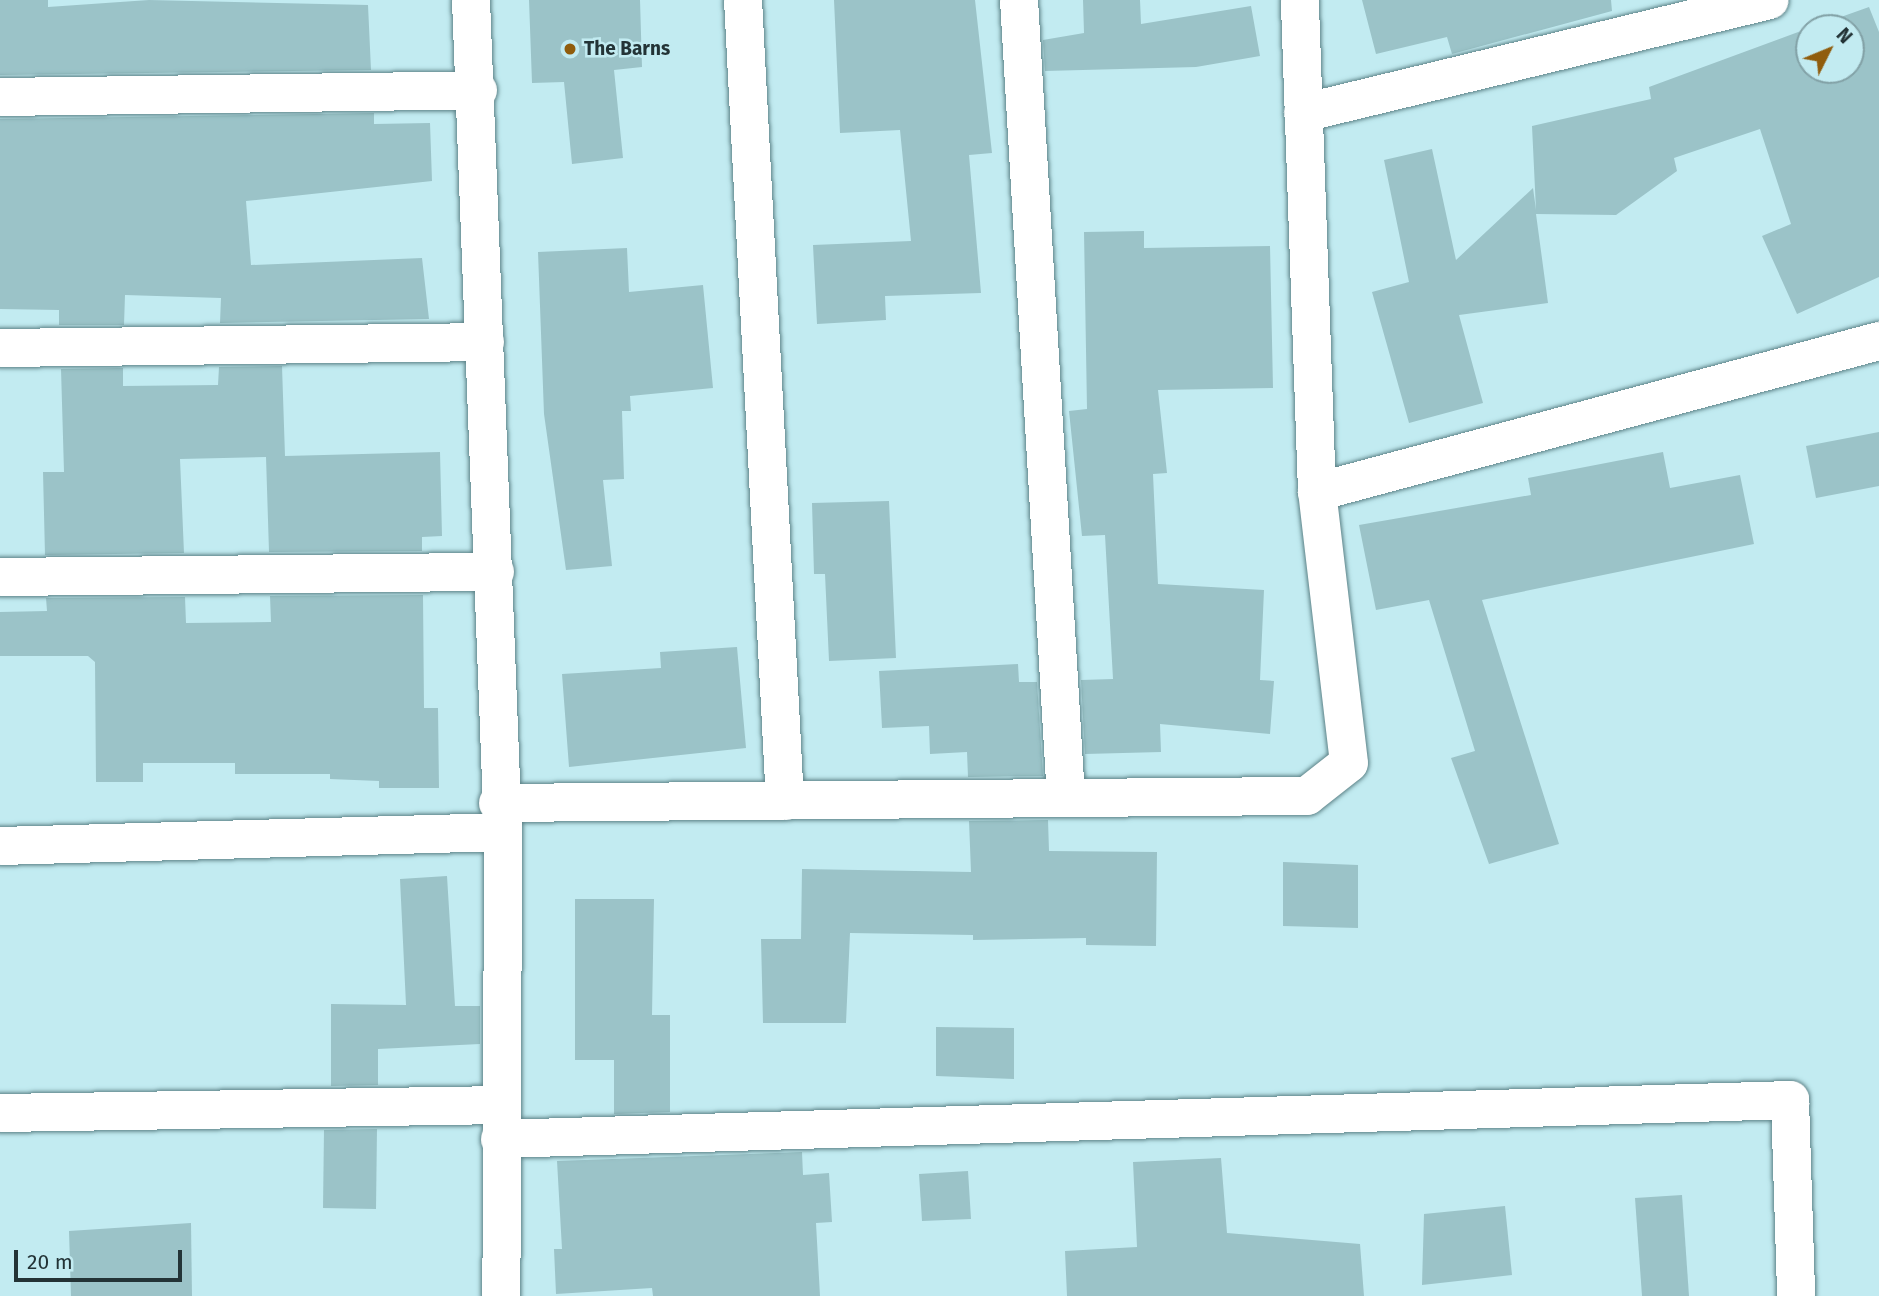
<!DOCTYPE html>
<html>
<head>
<meta charset="utf-8">
<style>
  body { margin:0 }
  #map { position:relative; width:1879px; height:1296px; overflow:hidden; background:#c2ebf1; font-family:"Fira Sans",sans-serif }
  div>[style] { position:absolute }
  .building>* { inset:0; background:#9bc3c8 }
  .roads { filter:drop-shadow(0 0 2px #5c8287) drop-shadow(0 0 2px #5c8287) }
  .minor>* { height:38px; margin:-19px; padding:0 19px; transform-origin:19px; border-radius:19px; background:#fff }
  .dots>* { width:19px; height:19px; translate:-50% -50%; box-sizing:border-box; border:4px solid #c2ebf1; border-radius:50% }
  span { translate:-50% -50%; white-space:nowrap; text-align:center; line-height:1.15; -webkit-text-stroke:5px #c2ebf1; paint-order:stroke }
  .poi-label { font-size:19px; color:#233336; font-weight:700 }
  .left { translate:0 -50%; text-align:left }
  .north { position:absolute; left:1795px; top:14px; width:70px; height:70px; box-sizing:border-box; background:#c2ebf1; border:2px solid #82a1a6; border-radius:50%; rotate:47deg; font-size:19px; font-weight:700; line-height:28px; text-align:center; color:#233336 }
  .north::after { content:''; display:block; margin:auto; width:24px; height:32px; background:#905d0d; clip-path:polygon(50% 0,100% 100%,50% 72%,0 100%) }
  .scale { position:absolute; left:14px; top:1250px; width:168px; height:32px; box-sizing:border-box; border:4px solid #233336; border-top:0; padding-left:9px; font-size:21px; line-height:24px; white-space:nowrap; color:#233336; -webkit-text-stroke:5px #c2ebf1; paint-order:stroke }
</style>
</head>
<body>
<div id="map">
  <div class="building">
    <i style="clip-path:polygon(0 0,48px 0,48px 7px,149px 0,368px 5px,371px 70px,0 75px)"></i>
    <i style="clip-path:polygon(529px 0,640px 0,642px 67px,614px 70px,623px 158px,572px 164px,564px 82px,532px 83px)"></i>
    <i style="clip-path:polygon(834px 0,975px 0,992px 153px,969px 155px,981px 293px,885px 296px,886px 320px,817px 324px,813px 245px,911px 241px,900px 130px,840px 133px)"></i>
    <i style="clip-path:polygon(1083px 0,1140px 0,1141px 24px,1251px 6px,1260px 56px,1196px 67px,1045px 71px,1043px 40px,1084px 33px)"></i>
    <i style="clip-path:polygon(1362px 0,1611px 0,1612px 11px,1452px 54px,1447px 37px,1376px 54px)"></i>
    <i style="clip-path:polygon(1869px 7px,1879px 32px,1879px 277px,1797px 314px,1762px 236px,1791px 224px,1760px 129px,1674px 158px,1677px 171px,1616px 215px,1536px 214px,1548px 303px,1459px 315px,1483px 403px,1409px 423px,1372px 292px,1409px 282px,1384px 160px,1432px 149px,1456px 260px,1533px 188px,1536px 210px,1532px 126px,1651px 99px,1649px 87px,1809px 28px,1809px 70px,1851px 70px,1851px 28px,1810px 28px)"></i>
    <i style="clip-path:polygon(374px 113px,374px 124px,430px 123px,432px 181px,246px 201px,251px 265px,422px 258px,429px 319px,220px 323px,221px 298px,125px 295px,124px 325px,59px 325px,59px 310px,0 309px,0 119px)"></i>
    <i style="clip-path:polygon(1144px 231px,1144px 248px,1270px 246px,1273px 388px,1158px 390px,1167px 473px,1153px 474px,1158px 584px,1264px 590px,1260px 680px,1274px 681px,1270px 734px,1160px 724px,1161px 752px,1085px 754px,1081px 680px,1113px 679px,1105px 535px,1082px 536px,1069px 411px,1087px 409px,1084px 232px)"></i>
    <i style="clip-path:polygon(627px 248px,629px 292px,703px 285px,713px 388px,630px 396px,631px 411px,622px 411px,624px 479px,603px 480px,612px 566px,566px 570px,544px 414px,538px 252px)"></i>
    <i style="clip-path:polygon(282px 366px,285px 456px,440px 452px,442px 536px,422px 537px,422px 551px,269px 552px,266px 457px,180px 459px,184px 553px,45px 555px,43px 472px,64px 472px,61px 369px,123px 368px,123px 386px,218px 385px,219px 367px)"></i>
    <i style="clip-path:polygon(1879px 432px,1879px 486px,1816px 498px,1806px 446px)"></i>
    <i style="clip-path:polygon(1663px 452px,1670px 488px,1740px 475px,1754px 544px,1482px 600px,1559px 844px,1489px 864px,1451px 758px,1475px 751px,1429px 600px,1376px 610px,1359px 525px,1531px 495px,1528px 478px)"></i>
    <i style="clip-path:polygon(889px 501px,896px 658px,829px 661px,825px 574px,814px 574px,812px 503px)"></i>
    <i style="clip-path:polygon(423px 595px,424px 708px,438px 708px,439px 788px,379px 788px,379px 781px,330px 779px,330px 774px,235px 774px,235px 763px,143px 763px,143px 782px,96px 782px,95px 662px,88px 656px,0 656px,0 612px,47px 611px,46px 598px,185px 597px,186px 623px,271px 622px,270px 596px)"></i>
    <i style="clip-path:polygon(737px 647px,746px 748px,569px 767px,562px 674px,661px 668px,660px 652px)"></i>
    <i style="clip-path:polygon(1018px 664px,1019px 682px,1037px 682px,1043px 776px,968px 777px,967px 752px,930px 754px,929px 726px,882px 728px,879px 671px)"></i>
    <i style="clip-path:polygon(1048px 820px,1049px 851px,1157px 852px,1156px 946px,1086px 945px,1086px 938px,973px 940px,973px 935px,850px 933px,846px 1023px,763px 1023px,761px 939px,801px 939px,802px 869px,971px 872px,969px 821px)"></i>
    <i style="clip-path:polygon(1283px 862px,1358px 865px,1358px 928px,1283px 926px)"></i>
    <i style="clip-path:polygon(447px 876px,455px 1006px,480px 1006px,480px 1044px,378px 1049px,378px 1085px,331px 1086px,331px 1004px,406px 1005px,400px 879px)"></i>
    <i style="clip-path:polygon(575px 899px,654px 899px,652px 1015px,670px 1015px,670px 1112px,614px 1114px,614px 1060px,575px 1060px)"></i>
    <i style="clip-path:polygon(936px 1027px,1014px 1028px,1014px 1079px,936px 1076px)"></i>
    <i style="clip-path:polygon(377px 1129px,376px 1209px,323px 1208px,324px 1130px)"></i>
    <i style="clip-path:polygon(802px 1152px,803px 1175px,829px 1173px,832px 1222px,816px 1223px,820px 1296px,653px 1296px,652px 1288px,556px 1294px,554px 1249px,562px 1249px,557px 1161px)"></i>
    <i style="clip-path:polygon(1221px 1158px,1227px 1233px,1360px 1244px,1364px 1296px,1067px 1296px,1065px 1251px,1137px 1247px,1133px 1162px)"></i>
    <i style="clip-path:polygon(968px 1171px,971px 1219px,922px 1221px,919px 1174px)"></i>
    <i style="clip-path:polygon(1682px 1195px,1689px 1296px,1642px 1296px,1635px 1198px)"></i>
    <i style="clip-path:polygon(1505px 1206px,1512px 1275px,1422px 1285px,1424px 1214px)"></i>
    <i style="clip-path:polygon(191px 1223px,192px 1296px,71px 1296px,69px 1231px)"></i>
  </div>
  <div class="roads">
    <div class="minor">
      <i style="left:471px;top:0;width:833px;rotate:87.8deg"></i>
      <i style="left:503px;top:832px;width:464px;rotate:90.2deg"></i>
      <i style="left:743px;top:0;width:802px;rotate:87deg"></i>
      <i style="left:1019px;top:0;width:798px;rotate:86.63deg"></i>
      <i style="left:0;top:97px;width:478px;rotate:-0.8deg"></i>
      <i style="left:1303px;top:113px;width:480px;rotate:-13.6deg"></i>
      <i style="left:0;top:348px;width:485px;rotate:-0.7deg"></i>
      <i style="left:1317px;top:492px;width:582px;rotate:-15.04deg"></i>
      <i style="left:0;top:577px;width:495px;rotate:-0.6deg"></i>
      <i style="left:498px;top:803px;width:809px;rotate:-0.5deg"></i>
      <i style="left:1307px;top:796px;width:53px;rotate:-38.2deg"></i>
      <i style="left:1349px;top:763px;width:273px;rotate:-96.7deg"></i>
      <i style="left:1317px;top:492px;width:492px;rotate:-92deg"></i>
      <i style="left:0;top:846px;width:503px;rotate:-1.59deg"></i>
      <i style="left:0;top:1113px;width:502px;rotate:-0.91deg"></i>
      <i style="left:500px;top:1139px;width:1291px;rotate:-1.73deg"></i>
      <i style="left:1790px;top:1100px;width:196px;rotate:88.2deg"></i>
    </div>
  </div>
  <div class="dots">
    <i style="left:570px;top:49px;background:#905d0d"></i>
  </div>
  <div class="poi-label">
    <span class="left" style="left:584px;top:49px">The Barns</span>
  </div>
  <div class="north">N</div>
  <div class="scale">20 m</div>
</div>
</body>
</html>
